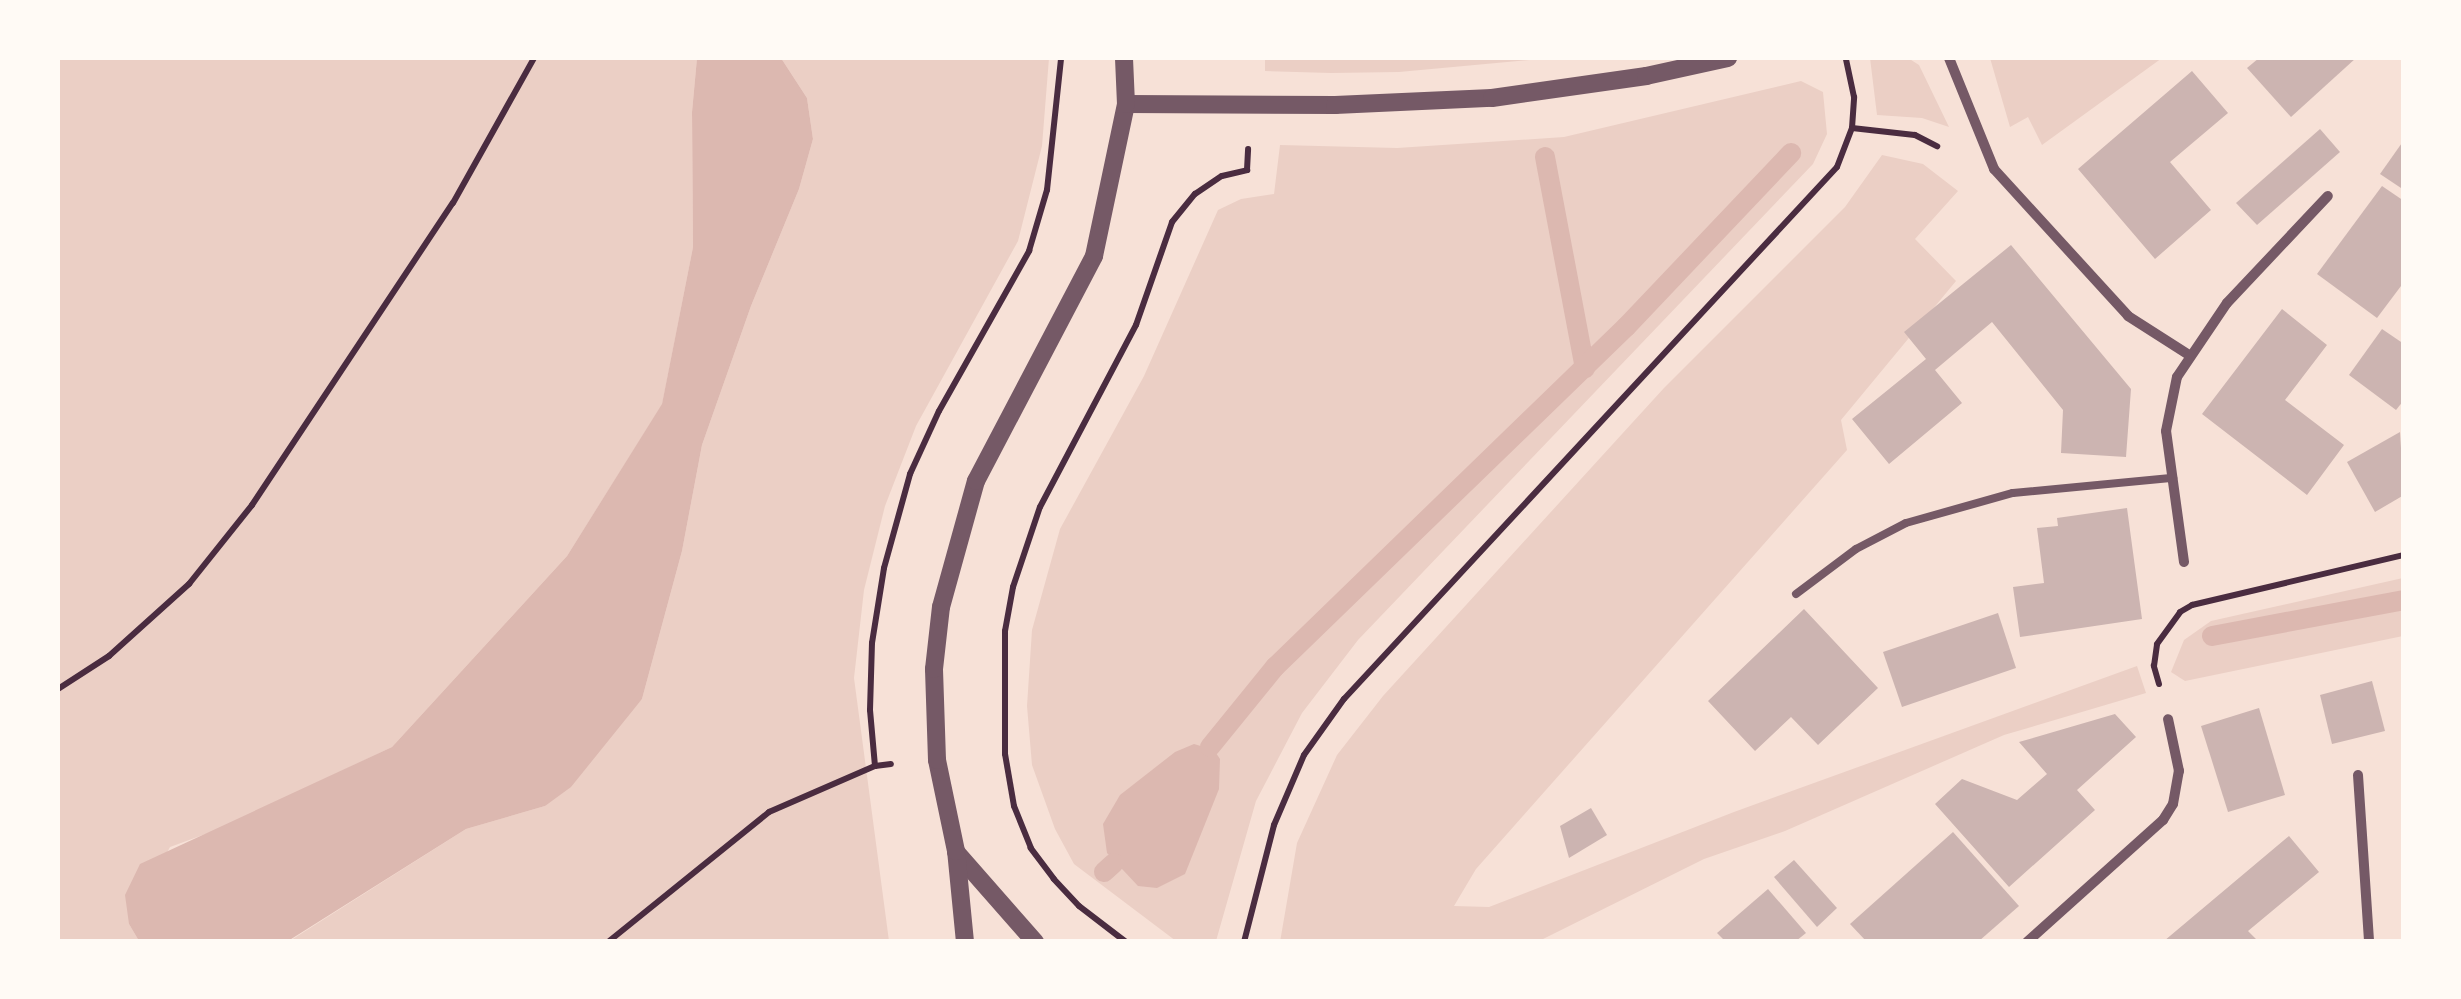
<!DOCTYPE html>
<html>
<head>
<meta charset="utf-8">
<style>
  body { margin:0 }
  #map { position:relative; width:2461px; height:999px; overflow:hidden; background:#f7e1d7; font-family:"Crimson Pro",serif }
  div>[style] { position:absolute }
  .green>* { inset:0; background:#ebcfc5 }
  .water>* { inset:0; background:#dcb8b0 }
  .stream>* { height:20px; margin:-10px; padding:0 10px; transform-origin:10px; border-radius:10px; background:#dcb8b0 }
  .building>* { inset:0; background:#ccb4b1 }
  .path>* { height:6px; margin:-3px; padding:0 3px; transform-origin:3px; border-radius:3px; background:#4a2c40 }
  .service>* { height:8px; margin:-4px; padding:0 4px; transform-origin:4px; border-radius:4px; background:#755966 }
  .minor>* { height:10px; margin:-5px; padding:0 5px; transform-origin:5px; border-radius:5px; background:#755966 }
  .tertiary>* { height:18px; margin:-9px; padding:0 9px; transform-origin:9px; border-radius:9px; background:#755966 }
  span { translate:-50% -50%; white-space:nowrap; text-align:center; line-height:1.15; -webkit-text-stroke:9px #fffaf5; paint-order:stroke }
  .frame { position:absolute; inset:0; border:60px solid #fffaf5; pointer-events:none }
</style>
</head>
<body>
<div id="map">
  <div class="green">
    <i style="clip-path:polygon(58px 58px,697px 58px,692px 112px,693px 247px,662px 405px,567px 556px,392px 747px,219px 829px,170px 847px,129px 924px,139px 941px,58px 941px)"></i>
    <i style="clip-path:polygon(781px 58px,1049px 58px,1042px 146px,1018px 241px,916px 426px,885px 506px,864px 590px,854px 678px,889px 941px,288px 942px,466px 829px,545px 806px,642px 699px,682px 551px,702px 445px,751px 306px,799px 189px,813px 139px,807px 98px)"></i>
    <i style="clip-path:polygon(1265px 58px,1550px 58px,1399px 72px,1331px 73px,1265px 71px)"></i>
    <i style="clip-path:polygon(1870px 58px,1908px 58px,1919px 65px,1949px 127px,1922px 118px,1877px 115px)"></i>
    <i style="clip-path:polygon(1990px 58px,2162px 58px,2042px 145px,2028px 117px,2010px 127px)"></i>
    <i style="clip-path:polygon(1801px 81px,1823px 92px,1827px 134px,1813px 164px,1358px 640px,1302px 713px,1256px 801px,1216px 941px,1176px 941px,1074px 864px,1055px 829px,1032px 765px,1027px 706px,1032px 630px,1060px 529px,1144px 376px,1218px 210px,1241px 199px,1274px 194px,1280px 145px,1397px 148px,1564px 137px)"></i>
    <i style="clip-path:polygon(1882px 155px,1923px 164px,1958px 191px,1915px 239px,1956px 281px,1841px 420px,1847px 450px,1476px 869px,1454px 906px,1489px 907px,1734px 812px,2137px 666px,2146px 693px,2004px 735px,1785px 831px,1704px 859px,1539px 941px,1280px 942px,1297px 843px,1337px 755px,1383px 696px,1664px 388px,1845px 207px)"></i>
    <i style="clip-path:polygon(2403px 578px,2403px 636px,2185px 681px,2171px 672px,2184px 640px,2211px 621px)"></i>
  </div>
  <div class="water">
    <i style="clip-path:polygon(697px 58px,781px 58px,807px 98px,813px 139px,799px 189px,751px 306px,702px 445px,682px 551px,642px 699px,571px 787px,545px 806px,466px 829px,288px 941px,139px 941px,129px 924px,125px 895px,140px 864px,392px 747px,567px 556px,662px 404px,693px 247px,692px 112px)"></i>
    <i style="clip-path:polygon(1194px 744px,1214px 750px,1220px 759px,1219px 789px,1185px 874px,1157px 888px,1138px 886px,1107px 853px,1103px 824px,1120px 795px,1175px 752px)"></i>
  </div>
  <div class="stream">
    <i style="left:1545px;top:157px;width:215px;rotate:79.3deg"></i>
    <i style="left:2212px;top:636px;width:195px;rotate:-10.6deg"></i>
    <i style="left:1210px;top:747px;width:103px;rotate:-50.9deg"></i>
    <i style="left:1275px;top:667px;width:489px;rotate:-44.1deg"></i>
    <i style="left:1626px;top:327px;width:240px;rotate:-46.5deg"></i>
    <i style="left:1104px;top:872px;width:13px;rotate:-42deg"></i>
  </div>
  <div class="building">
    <i style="clip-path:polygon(2259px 58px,2356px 58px,2291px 117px,2247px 68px)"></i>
    <i style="clip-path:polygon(2192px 71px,2228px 113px,2170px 162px,2211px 210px,2155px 259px,2078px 169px)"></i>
    <i style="clip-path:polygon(2320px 129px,2340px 152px,2257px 225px,2236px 203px)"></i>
    <i style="clip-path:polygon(2404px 140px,2404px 190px,2380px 174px)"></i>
    <i style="clip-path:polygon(2382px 186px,2404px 201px,2404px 282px,2377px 318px,2317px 274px)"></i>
    <i style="clip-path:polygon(2011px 245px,2131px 389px,2126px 457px,2061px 453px,2063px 410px,1992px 322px,1935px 370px,1962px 403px,1889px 464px,1852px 419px,1926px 359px,1904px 332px)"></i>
    <i style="clip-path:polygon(2282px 309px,2327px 345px,2285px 400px,2344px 445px,2307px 495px,2202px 414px)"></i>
    <i style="clip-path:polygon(2382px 329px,2404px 344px,2404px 400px,2396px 410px,2349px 375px)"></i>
    <i style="clip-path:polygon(2400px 432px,2404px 495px,2375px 512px,2347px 462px)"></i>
    <i style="clip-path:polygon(2127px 508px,2142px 619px,2020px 637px,2013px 587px,2044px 583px,2037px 528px,2058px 526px,2057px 518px)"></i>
    <i style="clip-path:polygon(1804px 609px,1878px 688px,1818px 745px,1791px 717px,1755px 751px,1708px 701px)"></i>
    <i style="clip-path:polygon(1998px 613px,2016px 668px,1902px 707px,1883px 652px)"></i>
    <i style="clip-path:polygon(2372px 681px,2385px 731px,2332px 744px,2320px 695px)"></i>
    <i style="clip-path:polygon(2259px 708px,2285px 795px,2228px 812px,2201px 726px)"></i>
    <i style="clip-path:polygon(2115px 714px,2136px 737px,2077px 790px,2095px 810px,2009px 887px,1935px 804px,1962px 779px,2017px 800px,2047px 774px,2019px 742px)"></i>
    <i style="clip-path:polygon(1591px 808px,1607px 835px,1569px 858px,1560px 826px)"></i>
    <i style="clip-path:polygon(1953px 832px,2019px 906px,1979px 941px,1866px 941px,1850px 924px)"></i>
    <i style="clip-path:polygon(2289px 836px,2319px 872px,2248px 931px,2258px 941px,2164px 941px)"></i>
    <i style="clip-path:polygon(1794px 860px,1837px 908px,1817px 927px,1774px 877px)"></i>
    <i style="clip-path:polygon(1768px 889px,1806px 933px,1796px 941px,1725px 941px,1717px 933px)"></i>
  </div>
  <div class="path">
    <i style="left:1852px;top:128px;width:63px;rotate:6.3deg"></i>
    <i style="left:1915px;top:135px;width:25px;rotate:27deg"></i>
    <i style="left:2159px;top:684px;width:19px;rotate:-106deg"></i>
    <i style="left:2154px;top:666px;width:22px;rotate:-82deg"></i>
    <i style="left:2157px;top:644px;width:39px;rotate:-54deg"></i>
    <i style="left:2180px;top:612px;width:14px;rotate:-30deg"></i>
    <i style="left:2192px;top:605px;width:218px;rotate:-13.3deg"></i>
    <i style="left:58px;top:689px;width:61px;rotate:-32.9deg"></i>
    <i style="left:109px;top:656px;width:108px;rotate:-42deg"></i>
    <i style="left:189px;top:584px;width:101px;rotate:-51.4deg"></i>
    <i style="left:252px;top:505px;width:363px;rotate:-56.4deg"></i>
    <i style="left:453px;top:203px;width:166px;rotate:-60.8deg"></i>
    <i style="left:875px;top:766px;width:56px;rotate:-95.1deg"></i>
    <i style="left:870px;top:710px;width:67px;rotate:-88.3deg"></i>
    <i style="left:872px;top:643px;width:76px;rotate:-80.9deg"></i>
    <i style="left:884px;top:568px;width:98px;rotate:-74.5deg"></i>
    <i style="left:910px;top:474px;width:69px;rotate:-65.3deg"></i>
    <i style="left:939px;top:411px;width:184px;rotate:-60.6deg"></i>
    <i style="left:1029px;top:251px;width:64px;rotate:-73.6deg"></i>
    <i style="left:1047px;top:190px;width:133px;rotate:-83.9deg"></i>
    <i style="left:608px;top:942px;width:207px;rotate:-38.9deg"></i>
    <i style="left:769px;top:812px;width:116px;rotate:-23.5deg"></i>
    <i style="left:875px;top:766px;width:16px;rotate:-7deg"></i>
    <i style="left:1126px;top:942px;width:59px;rotate:-142.5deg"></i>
    <i style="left:1079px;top:906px;width:37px;rotate:-133deg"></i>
    <i style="left:1054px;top:879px;width:39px;rotate:-127deg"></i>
    <i style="left:1031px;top:848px;width:45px;rotate:-112deg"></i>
    <i style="left:1014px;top:806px;width:53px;rotate:-99.8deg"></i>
    <i style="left:1005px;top:754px;width:123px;rotate:-90deg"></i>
    <i style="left:1005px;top:631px;width:45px;rotate:-79.7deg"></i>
    <i style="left:1013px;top:587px;width:84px;rotate:-71.4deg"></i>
    <i style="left:1040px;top:507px;width:206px;rotate:-62.2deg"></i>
    <i style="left:1136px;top:325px;width:109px;rotate:-70.7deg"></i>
    <i style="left:1172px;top:222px;width:36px;rotate:-51deg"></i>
    <i style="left:1195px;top:194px;width:32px;rotate:-34deg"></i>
    <i style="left:1222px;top:176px;width:26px;rotate:-13deg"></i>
    <i style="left:1247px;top:170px;width:21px;rotate:-87deg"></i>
    <i style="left:1244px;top:942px;width:121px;rotate:-75.6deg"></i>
    <i style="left:1274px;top:825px;width:76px;rotate:-66.8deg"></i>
    <i style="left:1304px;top:755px;width:69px;rotate:-54.5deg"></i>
    <i style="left:1344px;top:699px;width:725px;rotate:-47.18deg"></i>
    <i style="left:1837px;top:167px;width:42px;rotate:-69deg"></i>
    <i style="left:1852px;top:128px;width:31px;rotate:-86deg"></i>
    <i style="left:1854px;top:97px;width:40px;rotate:-102deg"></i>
  </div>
  <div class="service">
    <i style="left:1796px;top:594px;width:75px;rotate:-36.9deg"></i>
    <i style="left:1856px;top:549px;width:56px;rotate:-27.5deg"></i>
    <i style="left:1906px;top:523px;width:111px;rotate:-15.7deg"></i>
    <i style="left:2013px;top:493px;width:161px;rotate:-5.4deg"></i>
  </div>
  <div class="minor">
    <i style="left:1949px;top:58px;width:120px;rotate:67.9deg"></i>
    <i style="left:1994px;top:169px;width:199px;rotate:47.6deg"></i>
    <i style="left:2128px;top:316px;width:72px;rotate:32.6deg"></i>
    <i style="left:2184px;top:562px;width:132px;rotate:-97.8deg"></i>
    <i style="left:2166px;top:431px;width:55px;rotate:-78.5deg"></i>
    <i style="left:2177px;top:377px;width:89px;rotate:-56deg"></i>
    <i style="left:2227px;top:303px;width:147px;rotate:-46.7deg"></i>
    <i style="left:2358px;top:775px;width:167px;rotate:86.2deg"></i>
    <i style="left:2027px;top:942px;width:183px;rotate:-41.9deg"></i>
    <i style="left:2163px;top:820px;width:19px;rotate:-58deg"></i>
    <i style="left:2173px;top:804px;width:34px;rotate:-80deg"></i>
    <i style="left:2179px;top:771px;width:53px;rotate:-101.9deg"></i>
  </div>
  <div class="tertiary">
    <i style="left:1126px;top:104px;width:209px;rotate:0.3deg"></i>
    <i style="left:1335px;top:105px;width:157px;rotate:-2.6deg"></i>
    <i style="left:1492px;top:98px;width:156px;rotate:-8.1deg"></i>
    <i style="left:1646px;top:76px;width:84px;rotate:-12.4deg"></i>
    <i style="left:956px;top:852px;width:120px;rotate:48.7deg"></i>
    <i style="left:965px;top:942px;width:91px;rotate:-95.6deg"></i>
    <i style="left:956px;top:851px;width:93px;rotate:-101.8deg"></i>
    <i style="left:937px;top:760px;width:91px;rotate:-91.9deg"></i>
    <i style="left:934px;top:669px;width:62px;rotate:-83.6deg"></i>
    <i style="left:941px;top:607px;width:131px;rotate:-74.5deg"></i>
    <i style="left:976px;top:481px;width:254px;rotate:-62.3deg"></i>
    <i style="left:1094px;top:256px;width:155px;rotate:-78.1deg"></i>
    <i style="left:1126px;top:104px;width:46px;rotate:-92.5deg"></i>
  </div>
  <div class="frame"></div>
</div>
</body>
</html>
